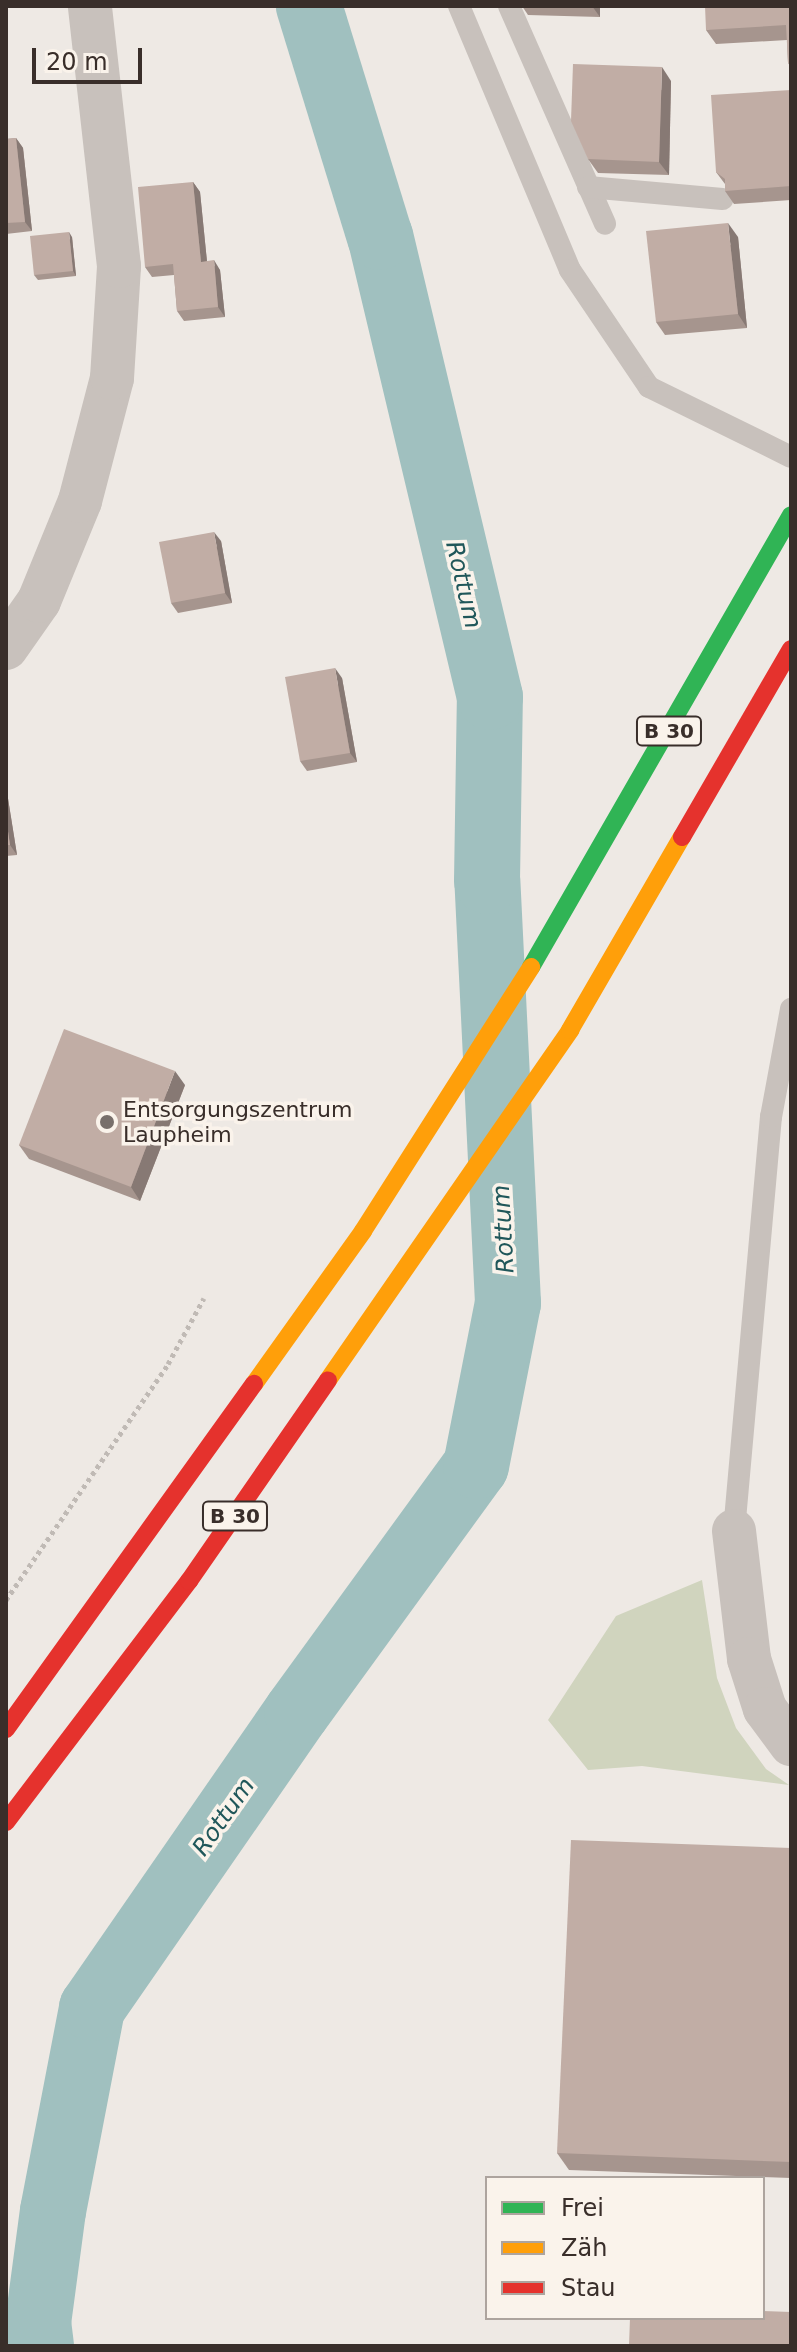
<!DOCTYPE html>
<html>
<head>
<meta charset="utf-8">
<style>
  body { margin:0 }
  #map { position:relative; width:797px; height:2352px; overflow:hidden; background:#eee9e4; font-family:"DejaVu Sans",sans-serif }
  div>[style] { position:absolute }
  .green>* { inset:0; background:#d0d4be }
  .river>* { height:66px; margin:-33px; padding:0 33px; transform-origin:33px; border-radius:33px; background:#a0c0bf }
  .path>* { height:5px; margin-top:-2.5px; transform-origin:0; background:repeating-linear-gradient(90deg,#c0bab5 0 4px,transparent 0 8px) }
  .lane>* { height:22px; margin:-11px; padding:0 11px; transform-origin:11px; border-radius:11px; background:#c8c1bc }
  .street>* { height:44px; margin:-22px; padding:0 22px; transform-origin:22px; border-radius:22px; background:#c8c1bc }
  .fast>* { height:18px; margin:-9px; padding:0 9px; transform-origin:9px; border-radius:9px; background:#30b455 }
  .slow>* { height:18px; margin:-9px; padding:0 9px; transform-origin:9px; border-radius:9px; background:#ff9f0a }
  .jam>* { height:18px; margin:-9px; padding:0 9px; transform-origin:9px; border-radius:9px; background:#e5322d }
  .wall>* { inset:0; background:#a6958e }
  .shaded-wall>* { inset:0; background:#877974 }
  .building>* { inset:0; background:#c1ada5 }
  .dots>* { width:22px; height:22px; translate:-50% -50%; box-sizing:border-box; border:4px solid #faf3eb; border-radius:50% }
  span { translate:-50% -50%; white-space:nowrap; text-align:center; line-height:1.15; -webkit-text-stroke:7px #faf3eb; paint-order:stroke }
  .shield-label span { padding:2px 6px; background:#faf3eb; border:2px solid; border-radius:6px; -webkit-text-stroke-width:0 }
  .shield-label { font-size:20px; color:#392e2a; font-weight:700 }
  .poi-label { font-size:22px; color:#392e2a }
  .left { translate:0 -50%; text-align:left }
  .water-label { font-size:24px; color:#20575a; font-style:italic }
  .frame { position:absolute; inset:0; border:8px solid #392e2a; pointer-events:none }
  .legend { position:absolute; left:485px; top:2176px; width:280px; height:144px; box-sizing:border-box; background:#faf3eb; border:2px solid #ada49e; margin:0; padding:10px 14px; list-style:none; font-size:24px; color:#392e2a }
  .legend li { display:flex; align-items:center; gap:16px; height:40px }
  .legend b { width:40px; border:2px solid #ada49e }
  .scale { position:absolute; left:32px; top:48px; width:110px; height:36px; box-sizing:border-box; border:4px solid #392e2a; border-top:0; padding-left:10px; font-size:24px; line-height:28px; white-space:nowrap; color:#392e2a; -webkit-text-stroke:6px #faf3eb; paint-order:stroke }
</style>
</head>
<body>
<div id="map">
  <div class="green">
    <i style="clip-path:polygon(702px 1580px,717px 1678px,736px 1728px,766px 1769px,789px 1785px,642px 1766px,588px 1770px,548px 1720px,616px 1616px)"></i>
  </div>
  <div class="river">
    <i style="left:41px;top:2346px;width:23px;rotate:-97deg"></i>
    <i style="left:38px;top:2323px;width:113px;rotate:-82.4deg"></i>
    <i style="left:53px;top:2211px;width:207px;rotate:-79.1deg"></i>
    <i style="left:92px;top:2008px;width:360px;rotate:-55.3deg"></i>
    <i style="left:297px;top:1712px;width:304px;rotate:-54deg"></i>
    <i style="left:476px;top:1466px;width:166px;rotate:-78.9deg"></i>
    <i style="left:508px;top:1303px;width:423px;rotate:-92.8deg"></i>
    <i style="left:487px;top:881px;width:184px;rotate:-89.1deg"></i>
    <i style="left:490px;top:697px;width:473px;rotate:-103.4deg"></i>
    <i style="left:380px;top:237px;width:242px;rotate:-107.1deg"></i>
  </div>
  <div class="path">
    <i style="left:6px;top:1600px;width:286px;rotate:-55.5deg"></i>
    <i style="left:168px;top:1364px;width:75px;rotate:-61.4deg"></i>
  </div>
  <div class="lane">
    <i style="left:459px;top:6px;width:286px;rotate:67.2deg"></i>
    <i style="left:570px;top:270px;width:141px;rotate:56deg"></i>
    <i style="left:649px;top:387px;width:158px;rotate:26.2deg"></i>
    <i style="left:509px;top:6px;width:238px;rotate:66.2deg"></i>
    <i style="left:588px;top:187px;width:135px;rotate:5.1deg"></i>
    <i style="left:734px;top:1531px;width:416px;rotate:-84.9deg"></i>
    <i style="left:771px;top:1117px;width:110px;rotate:-79.5deg"></i>
  </div>
  <div class="street">
    <i style="left:6px;top:648px;width:57px;rotate:-54.9deg"></i>
    <i style="left:39px;top:601px;width:108px;rotate:-67.7deg"></i>
    <i style="left:80px;top:501px;width:127px;rotate:-75.4deg"></i>
    <i style="left:112px;top:378px;width:112px;rotate:-86.4deg"></i>
    <i style="left:119px;top:266px;width:262px;rotate:-96.4deg"></i>
    <i style="left:734px;top:1531px;width:129px;rotate:83.3deg"></i>
    <i style="left:749px;top:1659px;width:52px;rotate:72.3deg"></i>
    <i style="left:765px;top:1709px;width:44px;rotate:53.4deg"></i>
  </div>
  <div class="fast">
    <i style="left:531px;top:967px;width:521px;rotate:-60.09deg"></i>
  </div>
  <div class="slow">
    <i style="left:328px;top:1380px;width:426px;rotate:-55.3deg"></i>
    <i style="left:570px;top:1030px;width:223px;rotate:-59.9deg"></i>
    <i style="left:254px;top:1384px;width:188px;rotate:-54.5deg"></i>
    <i style="left:363px;top:1231px;width:313px;rotate:-57.5deg"></i>
  </div>
  <div class="jam">
    <i style="left:682px;top:837px;width:217px;rotate:-59.9deg"></i>
    <i style="left:6px;top:1729px;width:425px;rotate:-54.3deg"></i>
    <i style="left:6px;top:1822px;width:303px;rotate:-52.8deg"></i>
    <i style="left:189px;top:1581px;width:244px;rotate:-55.3deg"></i>
  </div>
  <div class="wall">
    <i style="clip-path:polygon(522px 6px,600px 6px,600px 17px,528px 15px)"></i>
    <i style="clip-path:polygon(791px 6px,791px 67px,788px 63px,787px 40px,716px 44px,706px 30px)"></i>
    <i style="clip-path:polygon(671px 81px,669px 175px,598px 173px,588px 159px)"></i>
    <i style="clip-path:polygon(791px 90px,791px 200px,734px 204px,725px 191px,725px 184px,716px 172px)"></i>
    <i style="clip-path:polygon(16px 138px,23px 148px,32px 231px,6px 234px,6px 139px)"></i>
    <i style="clip-path:polygon(193px 182px,200px 192px,207px 261px,220px 270px,225px 317px,184px 321px,177px 311px,174px 275px,152px 277px,145px 267px)"></i>
    <i style="clip-path:polygon(72px 237px,76px 276px,38px 280px,34px 275px)"></i>
    <i style="clip-path:polygon(738px 237px,747px 328px,665px 335px,656px 322px)"></i>
    <i style="clip-path:polygon(221px 541px,232px 603px,178px 613px,171px 603px)"></i>
    <i style="clip-path:polygon(342px 678px,357px 762px,307px 771px,300px 761px)"></i>
    <i style="clip-path:polygon(6px 786px,17px 855px,6px 856px)"></i>
    <i style="clip-path:polygon(185px 1085px,140px 1201px,29px 1159px,19px 1145px)"></i>
    <i style="clip-path:polygon(791px 1848px,791px 2178px,569px 2170px,557px 2153px)"></i>
  </div>
  <div class="shaded-wall">
    <i style="clip-path:polygon(592px 6px,600px 6px,600px 17px)"></i>
    <i style="clip-path:polygon(662px 67px,671px 81px,669px 175px,659px 162px)"></i>
    <i style="clip-path:polygon(16px 138px,23px 148px,32px 231px,25px 222px)"></i>
    <i style="clip-path:polygon(193px 182px,200px 192px,208px 272px,201px 262px)"></i>
    <i style="clip-path:polygon(728px 223px,738px 237px,747px 328px,738px 314px)"></i>
    <i style="clip-path:polygon(69px 232px,72px 237px,76px 276px,73px 271px)"></i>
    <i style="clip-path:polygon(214px 260px,220px 270px,225px 317px,218px 307px)"></i>
    <i style="clip-path:polygon(214px 532px,221px 541px,232px 603px,225px 593px)"></i>
    <i style="clip-path:polygon(335px 668px,342px 678px,357px 762px,350px 753px)"></i>
    <i style="clip-path:polygon(6px 786px,17px 855px,10px 845px,6px 818px)"></i>
    <i style="clip-path:polygon(175px 1071px,185px 1085px,140px 1201px,131px 1187px)"></i>
  </div>
  <div class="building">
    <i style="clip-path:polygon(705px 6px,791px 6px,791px 63px,788px 63px,786px 25px,706px 30px)"></i>
    <i style="clip-path:polygon(573px 64px,662px 67px,659px 162px,588px 159px,571px 121px)"></i>
    <i style="clip-path:polygon(791px 90px,791px 186px,725px 191px,725px 179px,716px 172px,711px 95px)"></i>
    <i style="clip-path:polygon(16px 138px,25px 222px,6px 223px,6px 139px)"></i>
    <i style="clip-path:polygon(193px 182px,201px 262px,214px 260px,218px 307px,177px 311px,173px 264px,145px 267px,138px 187px)"></i>
    <i style="clip-path:polygon(728px 223px,738px 314px,656px 322px,646px 231px)"></i>
    <i style="clip-path:polygon(69px 232px,73px 271px,34px 275px,30px 236px)"></i>
    <i style="clip-path:polygon(214px 532px,225px 593px,171px 603px,159px 542px)"></i>
    <i style="clip-path:polygon(335px 668px,350px 753px,300px 761px,285px 677px)"></i>
    <i style="clip-path:polygon(6px 818px,10px 845px,6px 845px)"></i>
    <i style="clip-path:polygon(64px 1029px,175px 1071px,131px 1187px,19px 1145px)"></i>
    <i style="clip-path:polygon(571px 1840px,791px 1848px,791px 2162px,557px 2153px)"></i>
    <i style="clip-path:polygon(763px 2311px,791px 2312px,791px 2346px,629px 2346px,630px 2318px,763px 2318px)"></i>
  </div>
  <div class="dots">
    <i style="left:107px;top:1122px;background:#786f6b"></i>
  </div>
  <div class="shield-label">
    <span style="left:669px;top:731px">B 30</span>
    <span style="left:235px;top:1516px">B 30</span>
  </div>
  <div class="poi-label">
    <span class="left" style="left:123px;top:1122px">Entsorgungszentrum<br>Laupheim</span>
  </div>
  <div class="water-label">
    <span style="left:463px;top:585px;rotate:77deg">Rottum</span>
    <span style="left:504px;top:1229px;rotate:-93deg">Rottum</span>
    <span style="left:224px;top:1817px;rotate:-55deg">Rottum</span>
  </div>
  <div class="frame"></div>
  <ul class="legend">
  <li><b style="height:10px;background:#30b455"></b>Frei</li>
  <li><b style="height:10px;background:#ff9f0a"></b>Zäh</li>
  <li><b style="height:10px;background:#e5322d"></b>Stau</li>
  </ul>
  <div class="scale">20 m</div>
</div>
</body>
</html>
